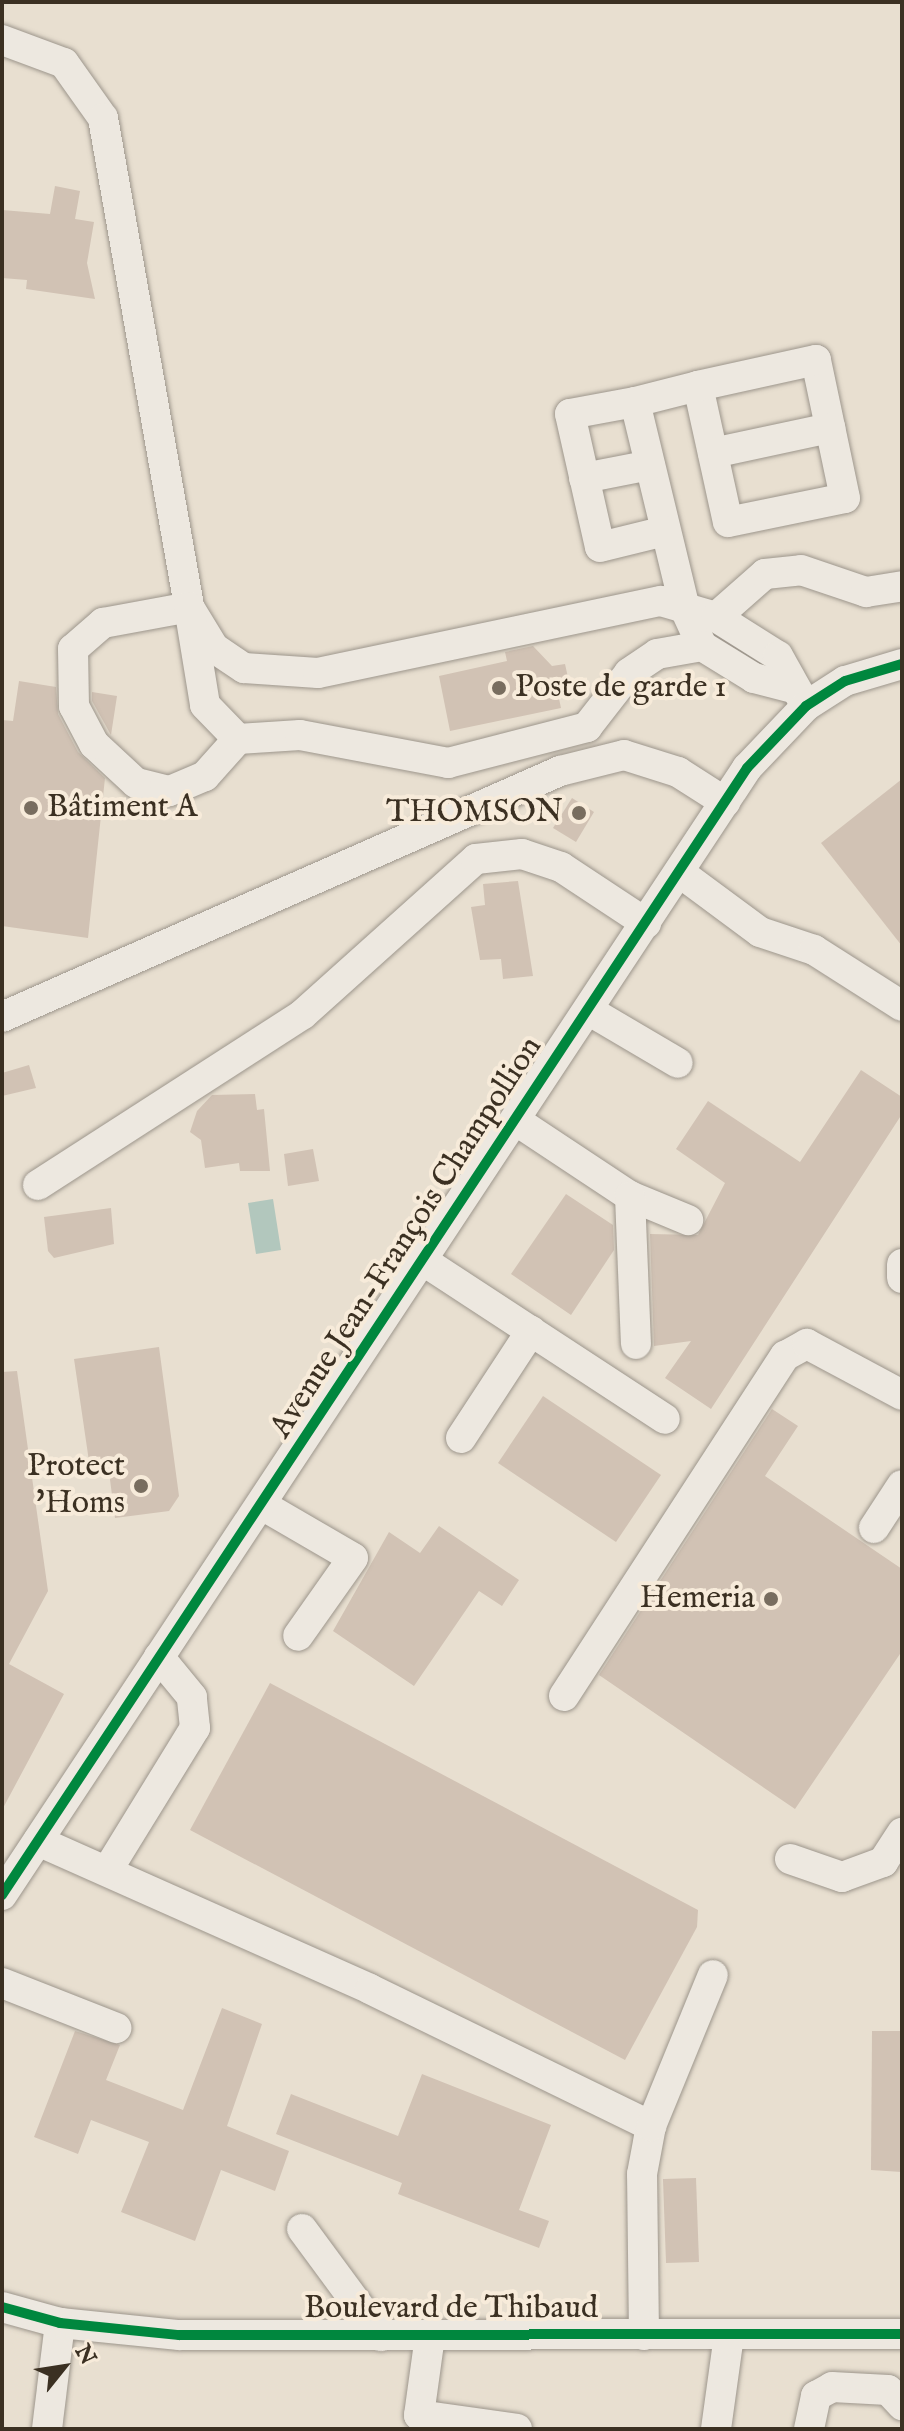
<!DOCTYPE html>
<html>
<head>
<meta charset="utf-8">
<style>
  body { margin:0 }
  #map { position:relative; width:904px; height:2431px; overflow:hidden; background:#e8dfd0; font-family:"IM FELL English",serif }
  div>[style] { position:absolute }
  .water>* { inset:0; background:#b2c7bd }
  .building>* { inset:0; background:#d1c2b4 }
  .roads { filter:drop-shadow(0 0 2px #9d968c) drop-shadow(0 0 2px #9d968c) }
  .minor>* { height:30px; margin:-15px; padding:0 15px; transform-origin:15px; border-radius:15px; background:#ede8e0 }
  .cycleway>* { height:10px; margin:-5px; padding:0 5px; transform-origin:5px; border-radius:5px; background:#00873e }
  .dots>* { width:22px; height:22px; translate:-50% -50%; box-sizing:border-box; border:4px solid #f7ebda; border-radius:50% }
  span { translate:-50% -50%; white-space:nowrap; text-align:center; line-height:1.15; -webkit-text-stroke:8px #f7ebda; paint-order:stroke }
  .poi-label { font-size:32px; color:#3b3022 }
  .left { translate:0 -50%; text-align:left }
  .right { translate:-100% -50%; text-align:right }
  .street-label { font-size:32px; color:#3b3022 }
  .frame { position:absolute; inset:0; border:4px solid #3b3022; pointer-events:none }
  .north { position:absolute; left:24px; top:2327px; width:80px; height:80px; -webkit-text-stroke:6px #f7ebda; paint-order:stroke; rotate:60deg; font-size:22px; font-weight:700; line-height:32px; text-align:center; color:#3b3022 }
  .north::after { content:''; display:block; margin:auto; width:28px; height:36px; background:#3b3022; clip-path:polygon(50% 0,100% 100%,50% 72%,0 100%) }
</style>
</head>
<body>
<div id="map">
  <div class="water">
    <i style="clip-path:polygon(273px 1199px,281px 1250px,256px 1254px,248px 1203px)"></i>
  </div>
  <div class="building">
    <i style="clip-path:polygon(55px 186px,80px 191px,75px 219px,94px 222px,87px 263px,95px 299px,26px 289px,27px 280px,2px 278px,2px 210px,50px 214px)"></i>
    <i style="clip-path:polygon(533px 646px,552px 666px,565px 664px,571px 691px,558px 694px,561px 708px,450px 731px,439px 676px,507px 661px,505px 652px)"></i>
    <i style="clip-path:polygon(19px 681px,56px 687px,58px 714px,78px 752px,105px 778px,88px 938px,2px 926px,2px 720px,13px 721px)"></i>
    <i style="clip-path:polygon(92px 692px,117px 696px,111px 735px,92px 701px)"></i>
    <i style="clip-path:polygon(902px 779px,902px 946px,821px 843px)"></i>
    <i style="clip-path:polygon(572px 798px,594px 812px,576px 842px,553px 828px)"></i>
    <i style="clip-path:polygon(518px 881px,533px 976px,503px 979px,501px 959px,480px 960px,471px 907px,485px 905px,483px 884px)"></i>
    <i style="clip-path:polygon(29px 1065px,36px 1088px,2px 1096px,2px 1073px)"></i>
    <i style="clip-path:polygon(861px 1070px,902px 1097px,902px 1114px,711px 1409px,665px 1378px,691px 1341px,654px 1346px,650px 1234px,698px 1235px,725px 1183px,676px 1149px,708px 1101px,800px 1162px)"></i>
    <i style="clip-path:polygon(255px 1094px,257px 1110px,264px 1109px,270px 1171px,240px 1171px,239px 1163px,205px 1168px,201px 1140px,190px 1132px,197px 1111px,212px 1095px)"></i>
    <i style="clip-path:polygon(313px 1149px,319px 1181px,288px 1186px,284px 1154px)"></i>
    <i style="clip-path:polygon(566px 1194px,613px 1225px,614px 1250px,571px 1315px,511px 1274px)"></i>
    <i style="clip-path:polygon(111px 1208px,114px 1244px,54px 1258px,48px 1251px,44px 1217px)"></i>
    <i style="clip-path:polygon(159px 1347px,179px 1496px,169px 1511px,115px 1518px,109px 1472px,91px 1475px,74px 1359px)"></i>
    <i style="clip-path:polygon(17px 1371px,48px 1591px,9px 1664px,64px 1694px,2px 1810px,2px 1372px)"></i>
    <i style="clip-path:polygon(543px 1396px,661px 1475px,616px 1542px,498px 1463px)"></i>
    <i style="clip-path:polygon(772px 1409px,798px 1426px,765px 1476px,902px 1569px,902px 1651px,795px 1809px,599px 1675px)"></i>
    <i style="clip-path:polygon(439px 1526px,519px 1580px,502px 1606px,479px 1591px,414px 1686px,333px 1631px,389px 1532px,420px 1553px)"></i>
    <i style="clip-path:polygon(270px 1683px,698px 1910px,697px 1927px,625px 2060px,190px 1830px)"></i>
    <i style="clip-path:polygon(222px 2008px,262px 2024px,227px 2126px,289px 2151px,275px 2191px,221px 2170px,195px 2241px,121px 2212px,149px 2142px,91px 2120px,78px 2154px,34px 2137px,75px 2031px,120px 2045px,106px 2080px,183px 2110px)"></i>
    <i style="clip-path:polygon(872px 2031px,902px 2031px,902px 2172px,871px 2170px)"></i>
    <i style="clip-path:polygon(422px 2074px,551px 2125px,519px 2210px,549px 2221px,539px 2248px,398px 2194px,402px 2183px,276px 2134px,291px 2094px,398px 2136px)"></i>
    <i style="clip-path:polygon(696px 2178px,699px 2262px,666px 2263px,663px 2179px)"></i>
  </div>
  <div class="roads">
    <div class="minor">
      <i style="left:2px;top:40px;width:66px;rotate:20.4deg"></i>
      <i style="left:64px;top:63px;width:67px;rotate:54.7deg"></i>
      <i style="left:103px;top:118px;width:497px;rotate:80deg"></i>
      <i style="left:189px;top:607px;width:48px;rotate:58.6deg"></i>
      <i style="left:214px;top:648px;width:36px;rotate:34deg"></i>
      <i style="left:244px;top:668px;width:74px;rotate:3.9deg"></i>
      <i style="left:318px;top:673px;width:350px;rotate:-11.9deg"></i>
      <i style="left:661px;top:601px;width:57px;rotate:16.2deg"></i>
      <i style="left:716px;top:617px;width:73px;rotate:32.2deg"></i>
      <i style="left:778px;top:656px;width:57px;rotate:60.8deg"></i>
      <i style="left:698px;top:386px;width:139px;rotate:77.6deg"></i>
      <i style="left:728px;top:522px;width:119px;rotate:-11.6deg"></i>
      <i style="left:845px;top:498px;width:141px;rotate:-101.9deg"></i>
      <i style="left:816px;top:360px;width:121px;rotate:167.6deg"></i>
      <i style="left:698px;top:386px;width:65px;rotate:165.7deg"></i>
      <i style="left:635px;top:402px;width:213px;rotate:76.4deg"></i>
      <i style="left:685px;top:609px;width:41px;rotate:65.3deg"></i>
      <i style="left:702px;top:646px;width:61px;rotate:31.6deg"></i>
      <i style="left:754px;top:678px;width:40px;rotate:14.4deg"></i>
      <i style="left:635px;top:402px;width:66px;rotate:169.5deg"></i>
      <i style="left:570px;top:414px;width:136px;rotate:77.3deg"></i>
      <i style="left:600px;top:547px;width:67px;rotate:-13.8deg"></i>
      <i style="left:713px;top:453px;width:120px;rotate:-12.1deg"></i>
      <i style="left:584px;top:478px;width:67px;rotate:-11.1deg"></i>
      <i style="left:716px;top:617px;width:65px;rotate:-41.3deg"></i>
      <i style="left:765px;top:574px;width:36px;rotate:-6deg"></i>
      <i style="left:801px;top:570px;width:69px;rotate:18.7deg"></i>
      <i style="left:866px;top:592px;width:36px;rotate:-9deg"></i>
      <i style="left:238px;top:739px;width:50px;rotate:131.7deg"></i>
      <i style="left:205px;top:776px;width:39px;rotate:157deg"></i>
      <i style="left:169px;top:791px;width:34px;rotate:-166deg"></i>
      <i style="left:136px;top:783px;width:57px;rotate:-137.1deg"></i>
      <i style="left:94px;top:744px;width:43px;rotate:-117.8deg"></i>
      <i style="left:74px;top:706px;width:57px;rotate:-91deg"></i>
      <i style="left:73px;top:649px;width:40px;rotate:-41deg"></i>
      <i style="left:103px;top:623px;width:87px;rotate:-10.5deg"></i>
      <i style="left:189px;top:607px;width:99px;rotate:80.7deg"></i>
      <i style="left:205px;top:705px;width:47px;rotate:45.9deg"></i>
      <i style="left:238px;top:739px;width:62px;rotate:-3.7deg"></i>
      <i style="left:300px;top:735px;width:151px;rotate:10.7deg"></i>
      <i style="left:448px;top:763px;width:144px;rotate:-14.5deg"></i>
      <i style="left:587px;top:727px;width:68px;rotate:-52.1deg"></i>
      <i style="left:629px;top:673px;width:34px;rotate:-34deg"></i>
      <i style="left:657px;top:654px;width:46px;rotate:-10.1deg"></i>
      <i style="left:679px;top:872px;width:101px;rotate:36.5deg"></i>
      <i style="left:760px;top:932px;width:57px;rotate:18.4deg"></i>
      <i style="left:814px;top:950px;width:104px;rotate:32.5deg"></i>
      <i style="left:588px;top:1010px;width:104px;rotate:30.5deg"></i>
      <i style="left:2px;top:1017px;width:610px;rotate:-23.79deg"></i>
      <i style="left:560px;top:771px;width:66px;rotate:-14deg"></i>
      <i style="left:624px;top:755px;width:57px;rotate:17.5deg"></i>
      <i style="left:678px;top:772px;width:56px;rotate:32.6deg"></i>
      <i style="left:515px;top:1120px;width:138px;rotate:33.5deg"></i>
      <i style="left:630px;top:1196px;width:63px;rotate:22.5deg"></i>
      <i style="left:38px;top:1185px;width:315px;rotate:-32.8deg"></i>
      <i style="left:303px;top:1014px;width:232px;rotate:-41.9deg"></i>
      <i style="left:476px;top:859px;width:46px;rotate:-6.2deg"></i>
      <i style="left:522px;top:854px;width:41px;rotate:18.4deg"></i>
      <i style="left:561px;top:867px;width:102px;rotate:33.4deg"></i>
      <i style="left:630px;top:1196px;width:148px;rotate:87.7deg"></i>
      <i style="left:422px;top:1260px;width:290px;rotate:33.2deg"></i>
      <i style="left:902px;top:1264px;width:14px;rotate:90deg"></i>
      <i style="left:461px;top:1438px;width:128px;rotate:-56.8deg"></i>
      <i style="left:262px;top:1505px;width:105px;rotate:30.2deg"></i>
      <i style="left:353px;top:1558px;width:95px;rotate:125.2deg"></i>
      <i style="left:874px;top:1528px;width:51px;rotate:-56.9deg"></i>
      <i style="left:564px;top:1696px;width:406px;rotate:-57deg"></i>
      <i style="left:785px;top:1356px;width:25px;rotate:-29deg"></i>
      <i style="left:807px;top:1344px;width:108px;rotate:28.2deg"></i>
      <i style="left:38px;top:1841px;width:363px;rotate:24deg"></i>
      <i style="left:370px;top:1989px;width:313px;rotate:26deg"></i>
      <i style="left:790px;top:1859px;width:55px;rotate:19.1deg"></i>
      <i style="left:842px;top:1877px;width:44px;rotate:-20.1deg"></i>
      <i style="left:883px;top:1862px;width:35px;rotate:-57deg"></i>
      <i style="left:107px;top:1871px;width:168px;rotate:-58.4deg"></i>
      <i style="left:195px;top:1728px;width:31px;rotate:-96deg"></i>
      <i style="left:192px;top:1697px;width:52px;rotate:-129.5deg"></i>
      <i style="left:2px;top:1895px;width:1351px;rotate:-56.53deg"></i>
      <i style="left:747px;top:768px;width:86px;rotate:-46.4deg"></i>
      <i style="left:806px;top:706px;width:46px;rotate:-32.7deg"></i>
      <i style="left:845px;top:681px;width:59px;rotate:-16.6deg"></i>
      <i style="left:2px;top:1983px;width:123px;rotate:21.5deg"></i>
      <i style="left:302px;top:2229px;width:133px;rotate:53.6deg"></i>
      <i style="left:2px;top:2307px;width:60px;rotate:15.4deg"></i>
      <i style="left:60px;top:2323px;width:120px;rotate:5.8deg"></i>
      <i style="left:179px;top:2335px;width:723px;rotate:-0.08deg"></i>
      <i style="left:644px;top:2335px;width:161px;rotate:-90.7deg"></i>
      <i style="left:642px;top:2174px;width:49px;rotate:-79.4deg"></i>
      <i style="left:651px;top:2126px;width:163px;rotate:-67.7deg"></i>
      <i style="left:430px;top:2336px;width:80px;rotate:97.9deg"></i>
      <i style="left:419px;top:2415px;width:99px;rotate:8.1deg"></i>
      <i style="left:47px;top:2429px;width:107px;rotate:-83deg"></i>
      <i style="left:716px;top:2429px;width:95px;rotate:-82.1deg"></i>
      <i style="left:809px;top:2429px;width:34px;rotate:-78deg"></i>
      <i style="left:816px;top:2396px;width:18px;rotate:-29deg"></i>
      <i style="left:832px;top:2387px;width:56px;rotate:3.1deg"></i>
      <i style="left:888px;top:2390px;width:21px;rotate:47deg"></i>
    </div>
  </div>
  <div class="cycleway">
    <i style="left:2px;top:1895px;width:1351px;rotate:-56.53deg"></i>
    <i style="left:747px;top:768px;width:86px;rotate:-46.4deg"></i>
    <i style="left:806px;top:706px;width:46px;rotate:-32.7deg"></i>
    <i style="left:845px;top:681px;width:59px;rotate:-16.6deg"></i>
    <i style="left:2px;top:2307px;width:60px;rotate:15.4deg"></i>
    <i style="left:60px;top:2323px;width:120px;rotate:5.8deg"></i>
    <i style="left:179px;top:2335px;width:723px;rotate:-0.08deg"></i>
  </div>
  <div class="dots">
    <i style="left:499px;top:688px;background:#786d5f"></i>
    <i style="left:31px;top:808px;background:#786d5f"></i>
    <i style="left:579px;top:813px;background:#786d5f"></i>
    <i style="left:141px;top:1486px;background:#786d5f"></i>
    <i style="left:771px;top:1599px;background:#786d5f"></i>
  </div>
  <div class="poi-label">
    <span class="left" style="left:515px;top:688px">Poste de garde 1</span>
    <span class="left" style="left:47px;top:808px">Bâtiment A</span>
    <span class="right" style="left:563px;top:813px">THOMSON</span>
    <span class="right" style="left:125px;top:1486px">Protect<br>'Homs</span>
    <span class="right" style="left:755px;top:1599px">Hemeria</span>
  </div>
  <div class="street-label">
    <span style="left:407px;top:1238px;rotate:-57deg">Avenue Jean-François Champollion</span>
    <span style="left:451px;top:2309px">Boulevard de Thibaud</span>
  </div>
  <div class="frame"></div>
  <div class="north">N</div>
</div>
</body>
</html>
